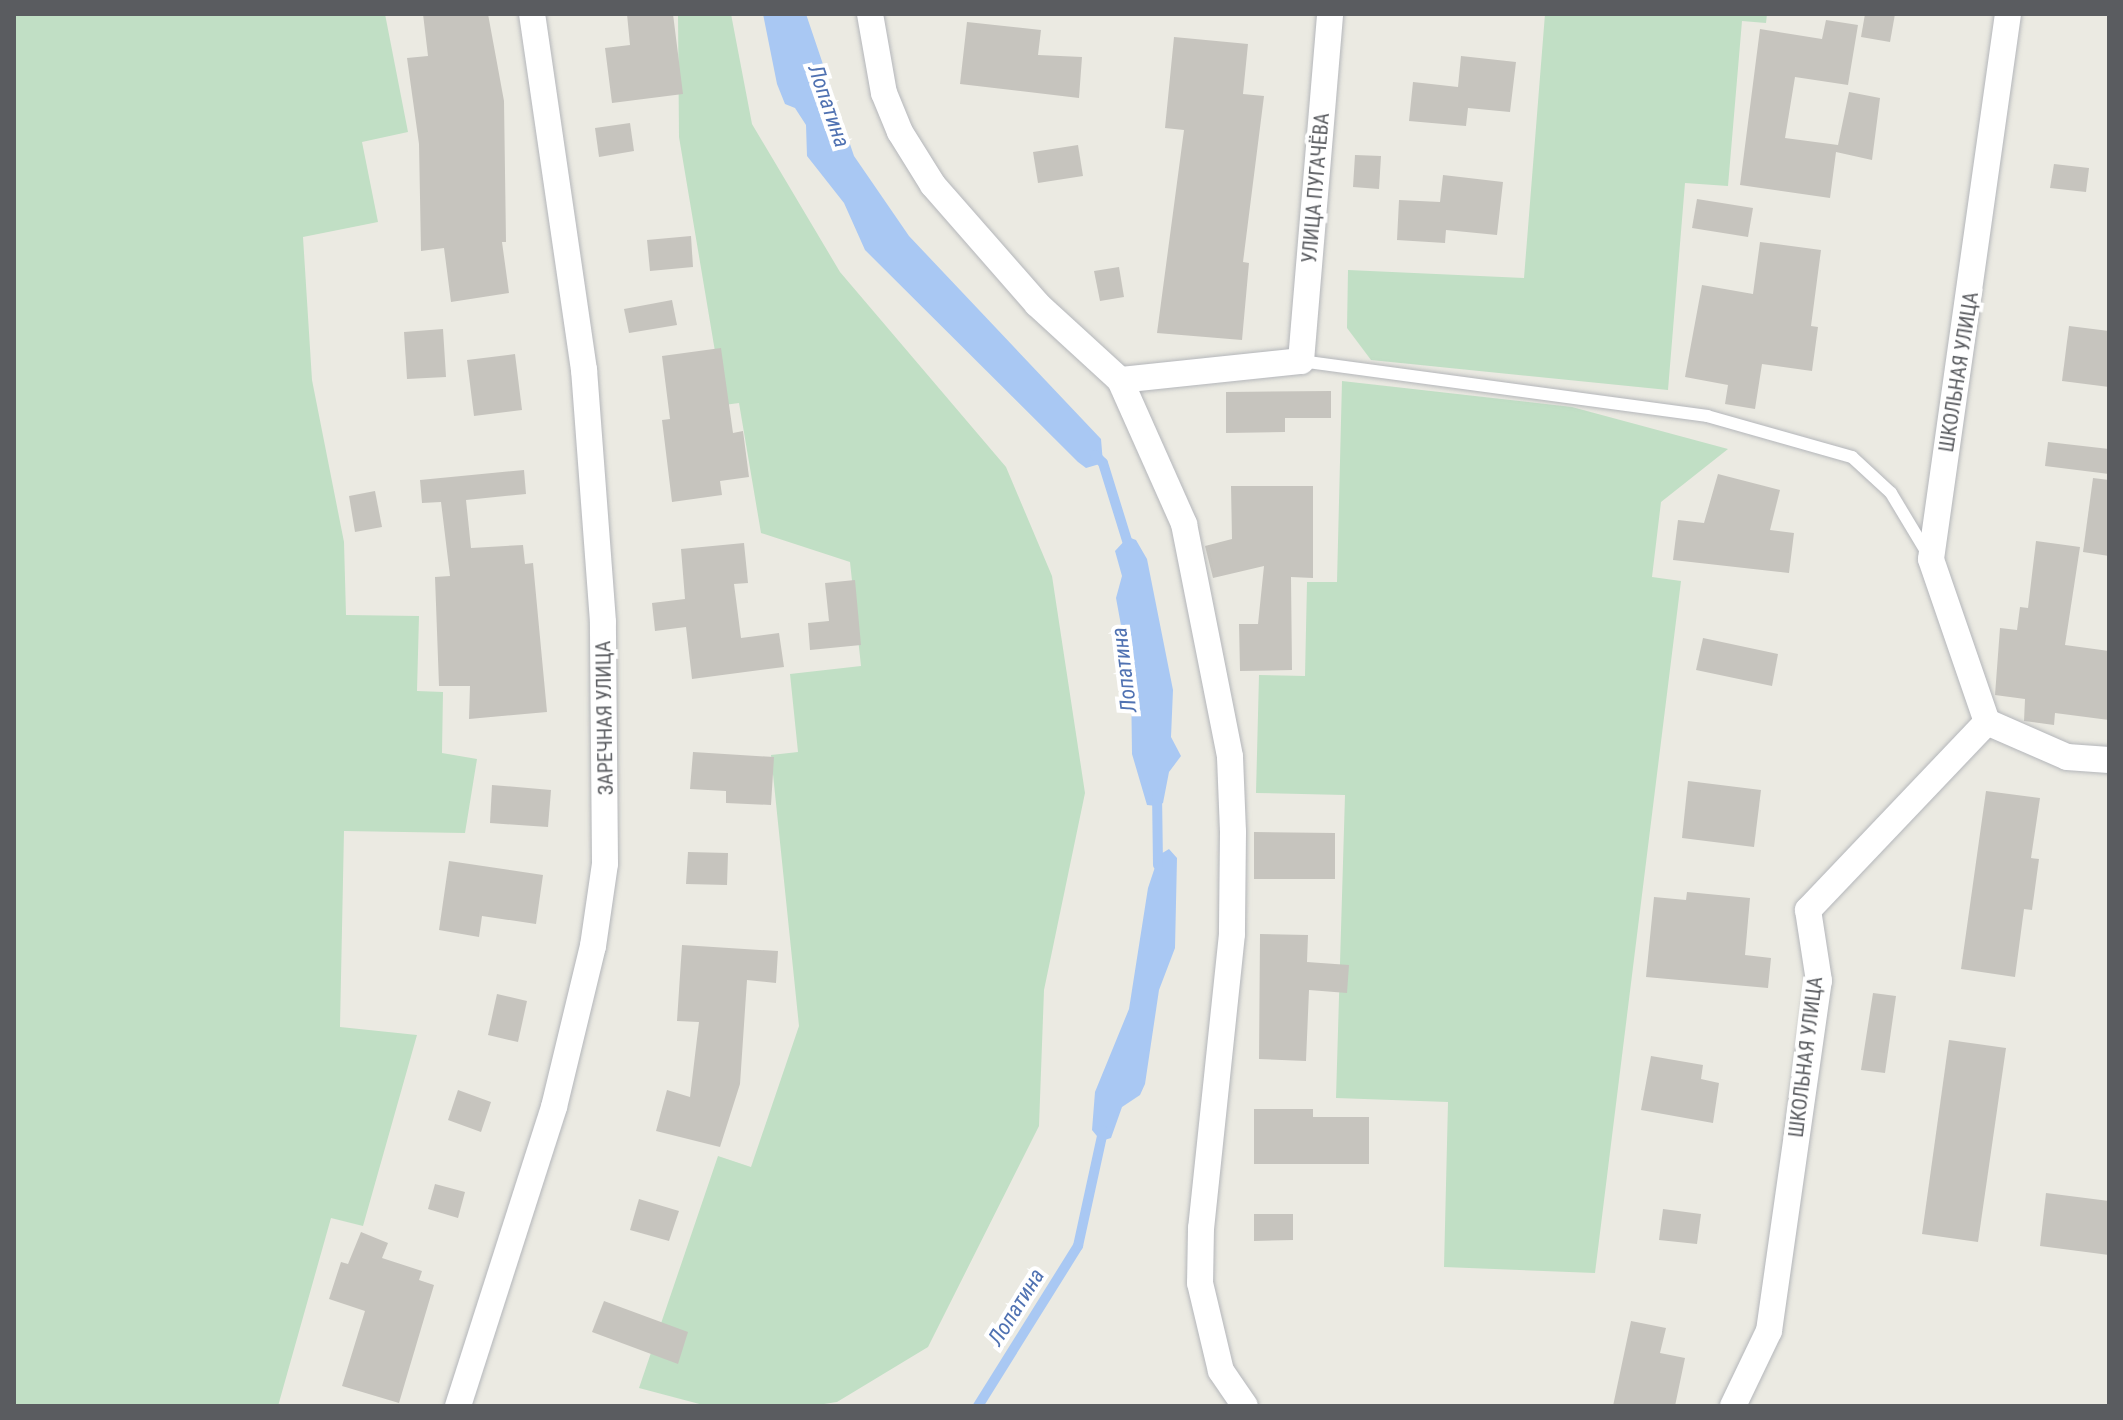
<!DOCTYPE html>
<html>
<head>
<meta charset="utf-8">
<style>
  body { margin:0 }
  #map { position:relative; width:2123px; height:1420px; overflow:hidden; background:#ebeae2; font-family:"Roboto Condensed",sans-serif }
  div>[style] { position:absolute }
  .green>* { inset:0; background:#c1dfc5 }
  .water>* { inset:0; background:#a9c8f3 }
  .stream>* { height:10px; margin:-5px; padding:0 5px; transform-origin:5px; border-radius:5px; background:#a9c8f3 }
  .building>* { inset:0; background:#c6c4be }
  .roads { filter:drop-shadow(0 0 2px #b4b6ba) drop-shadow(0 0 2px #b4b6ba) }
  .lane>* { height:12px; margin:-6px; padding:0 6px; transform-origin:6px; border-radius:6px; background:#fff }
  .street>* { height:26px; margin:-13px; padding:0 13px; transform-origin:13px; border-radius:13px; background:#fff }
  span { translate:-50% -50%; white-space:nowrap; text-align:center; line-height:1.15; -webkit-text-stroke:8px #fff; paint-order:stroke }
  .street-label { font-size:20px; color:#5a5c60 }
  .water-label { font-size:22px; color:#5072b2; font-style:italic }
  .frame { position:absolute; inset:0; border:16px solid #5a5c60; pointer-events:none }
</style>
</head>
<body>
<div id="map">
  <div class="green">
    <i style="clip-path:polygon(14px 14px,385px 14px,408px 132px,362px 142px,378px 222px,303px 237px,312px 380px,344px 542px,346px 615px,419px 616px,417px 691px,443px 692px,442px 753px,477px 759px,465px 833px,344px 831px,340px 1027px,417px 1035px,363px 1226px,331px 1218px,278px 1406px,14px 1406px)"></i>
    <i style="clip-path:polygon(678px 14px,731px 14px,752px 124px,840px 272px,1006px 467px,1052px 576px,1085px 793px,1044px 990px,1039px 1126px,928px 1347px,837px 1402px,811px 1406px,707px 1406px,639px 1388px,718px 1156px,751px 1167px,799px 1026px,771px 755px,798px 752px,790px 674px,861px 666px,850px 562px,761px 533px,739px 403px,724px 405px,679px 137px)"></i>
    <i style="clip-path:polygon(1545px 14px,1767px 14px,1766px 23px,1742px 21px,1728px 186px,1685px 183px,1668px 390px,1371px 360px,1347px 328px,1348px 270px,1524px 278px)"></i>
    <i style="clip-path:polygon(1342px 381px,1572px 407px,1728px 449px,1661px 502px,1652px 577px,1681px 581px,1595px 1273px,1444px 1267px,1448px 1102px,1336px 1098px,1345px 795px,1256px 793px,1259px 675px,1305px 676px,1307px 582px,1337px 582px)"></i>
  </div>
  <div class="water">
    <i style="clip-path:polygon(763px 14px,806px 14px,854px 156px,909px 236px,1101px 439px,1103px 463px,1086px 468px,1078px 462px,865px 250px,844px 203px,807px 156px,806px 125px,795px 108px,785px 104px,777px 84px)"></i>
    <i style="clip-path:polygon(1128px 537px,1136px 540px,1147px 559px,1173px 690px,1171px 737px,1181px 756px,1169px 772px,1163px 803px,1157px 806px,1147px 805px,1132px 754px,1131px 680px,1116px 598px,1122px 576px,1115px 551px)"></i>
    <i style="clip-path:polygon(1169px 849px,1177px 858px,1175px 948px,1159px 990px,1145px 1084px,1140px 1095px,1122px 1107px,1111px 1138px,1101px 1141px,1092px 1130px,1095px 1092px,1129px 1009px,1148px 888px,1159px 855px)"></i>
  </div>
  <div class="stream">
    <i style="left:1095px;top:455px;width:11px;rotate:45deg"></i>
    <i style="left:1103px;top:463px;width:88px;rotate:72.8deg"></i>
    <i style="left:1157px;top:793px;width:72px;rotate:89.2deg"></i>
    <i style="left:978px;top:1406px;width:189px;rotate:-58deg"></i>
    <i style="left:1078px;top:1246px;width:118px;rotate:-77.7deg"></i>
  </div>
  <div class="building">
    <i style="clip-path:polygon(423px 14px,488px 14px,504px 101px,506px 242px,502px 242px,509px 293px,451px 302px,444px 248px,421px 251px,419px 144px,407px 58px,428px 56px)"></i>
    <i style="clip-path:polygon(627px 14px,673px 14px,683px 94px,612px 103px,605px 48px,630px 45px)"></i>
    <i style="clip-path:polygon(1865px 14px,1895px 14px,1890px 42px,1861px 37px)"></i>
    <i style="clip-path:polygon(1826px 20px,1858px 25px,1848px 85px,1795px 77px,1785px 138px,1838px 145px,1849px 92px,1880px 98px,1872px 160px,1836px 152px,1830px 198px,1740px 185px,1760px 29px,1822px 39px)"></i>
    <i style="clip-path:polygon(967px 22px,1041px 30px,1038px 55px,1082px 57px,1079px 98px,960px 84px)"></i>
    <i style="clip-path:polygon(1174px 37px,1248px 44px,1243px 94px,1264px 96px,1243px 262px,1249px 263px,1242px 340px,1157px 333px,1184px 130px,1165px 128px)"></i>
    <i style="clip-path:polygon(1461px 56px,1516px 62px,1510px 112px,1468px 108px,1466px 126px,1409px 121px,1413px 82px,1458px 87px)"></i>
    <i style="clip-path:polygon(630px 123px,634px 151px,599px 157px,595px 128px)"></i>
    <i style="clip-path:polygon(1078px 145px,1083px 176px,1038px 183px,1033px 152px)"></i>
    <i style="clip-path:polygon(1355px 155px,1381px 156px,1379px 189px,1353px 187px)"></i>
    <i style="clip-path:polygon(2054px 164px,2089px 168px,2086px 192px,2050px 188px)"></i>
    <i style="clip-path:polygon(1443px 175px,1503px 182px,1497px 235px,1446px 230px,1445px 243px,1397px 240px,1399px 200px,1440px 202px)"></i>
    <i style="clip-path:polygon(1697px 199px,1753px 208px,1748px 237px,1692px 228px)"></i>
    <i style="clip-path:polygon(691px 236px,693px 267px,650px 271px,647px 240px)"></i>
    <i style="clip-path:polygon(1760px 242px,1821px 250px,1811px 326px,1818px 327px,1812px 371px,1762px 364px,1755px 409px,1725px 404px,1728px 385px,1685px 377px,1702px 285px,1753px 294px)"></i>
    <i style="clip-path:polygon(1119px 267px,1124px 297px,1100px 301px,1094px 271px)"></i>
    <i style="clip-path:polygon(672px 300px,677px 325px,629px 333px,624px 309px)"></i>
    <i style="clip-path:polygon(2069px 326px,2109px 331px,2109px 387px,2062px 381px)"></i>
    <i style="clip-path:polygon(443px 329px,446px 377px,407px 379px,404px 332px)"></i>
    <i style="clip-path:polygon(721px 348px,733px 433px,743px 431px,749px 477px,720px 481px,722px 495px,672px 502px,662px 420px,670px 419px,662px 356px)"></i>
    <i style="clip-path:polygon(515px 354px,522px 410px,474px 416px,467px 360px)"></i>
    <i style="clip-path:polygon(1331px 391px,1331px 418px,1285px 418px,1285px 432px,1226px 433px,1226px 392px)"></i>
    <i style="clip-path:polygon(2048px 442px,2109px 449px,2109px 474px,2045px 466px)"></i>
    <i style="clip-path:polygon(524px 470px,526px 494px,466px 500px,471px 548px,523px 545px,525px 564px,533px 563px,547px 712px,469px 719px,470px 686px,439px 686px,435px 577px,450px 576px,441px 502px,422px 503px,420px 480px)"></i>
    <i style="clip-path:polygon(1718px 474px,1780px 490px,1770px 530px,1794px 533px,1789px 573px,1673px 560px,1678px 520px,1704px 523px)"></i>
    <i style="clip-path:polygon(2093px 478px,2109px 480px,2109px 556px,2083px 552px)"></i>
    <i style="clip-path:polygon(1231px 486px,1313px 486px,1313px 578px,1291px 577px,1292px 670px,1240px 671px,1239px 624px,1258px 624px,1264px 566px,1213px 578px,1205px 546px,1232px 539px)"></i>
    <i style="clip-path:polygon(375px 491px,382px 527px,355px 532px,349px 496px)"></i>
    <i style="clip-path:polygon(2036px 541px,2080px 547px,2065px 645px,2109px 651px,2109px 720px,2055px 713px,2054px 725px,2024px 721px,2025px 699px,1995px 695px,2000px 628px,2017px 630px,2020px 607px,2028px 608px)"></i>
    <i style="clip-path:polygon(744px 543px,748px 583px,734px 584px,741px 638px,779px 633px,784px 667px,692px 679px,686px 627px,655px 631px,652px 603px,685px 599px,681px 549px)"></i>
    <i style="clip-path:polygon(855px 580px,861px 645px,810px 650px,808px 623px,829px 621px,825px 583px)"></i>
    <i style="clip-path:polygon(1703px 638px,1778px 654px,1772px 686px,1696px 670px)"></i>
    <i style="clip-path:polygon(693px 752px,774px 757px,771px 805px,726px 803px,726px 791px,690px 789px)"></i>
    <i style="clip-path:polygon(1688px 781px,1761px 790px,1754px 847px,1682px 838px)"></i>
    <i style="clip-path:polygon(492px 785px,551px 790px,548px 827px,490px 823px)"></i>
    <i style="clip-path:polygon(1986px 791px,2040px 798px,2031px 858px,2039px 859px,2032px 910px,2024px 909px,2015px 977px,1961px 969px)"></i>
    <i style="clip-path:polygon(1254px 832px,1335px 833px,1335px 879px,1254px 879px)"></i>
    <i style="clip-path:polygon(688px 852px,728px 853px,727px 885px,686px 884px)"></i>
    <i style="clip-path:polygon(449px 861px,543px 875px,536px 924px,482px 916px,479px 937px,439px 930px)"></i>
    <i style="clip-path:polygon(1687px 892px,1750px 898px,1745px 955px,1771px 958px,1768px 988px,1646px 977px,1654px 897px,1686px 900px)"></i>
    <i style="clip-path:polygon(1260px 934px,1308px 935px,1307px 962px,1349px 965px,1347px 993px,1309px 990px,1306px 1061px,1259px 1059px)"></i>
    <i style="clip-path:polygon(682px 945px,778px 951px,776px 983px,747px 980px,740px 1084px,720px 1147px,656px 1131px,667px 1090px,690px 1097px,699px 1022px,677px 1021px)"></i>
    <i style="clip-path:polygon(1873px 993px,1896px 996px,1885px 1073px,1861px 1070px)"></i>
    <i style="clip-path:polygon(497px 994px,527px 1001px,518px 1042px,488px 1035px)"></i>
    <i style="clip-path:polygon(1949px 1040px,2006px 1048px,1978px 1242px,1922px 1234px)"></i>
    <i style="clip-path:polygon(1651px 1056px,1703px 1065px,1701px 1079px,1719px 1083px,1713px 1123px,1641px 1110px)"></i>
    <i style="clip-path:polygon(458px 1090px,491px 1102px,481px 1132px,448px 1120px)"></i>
    <i style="clip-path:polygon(1254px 1109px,1313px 1109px,1313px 1117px,1369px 1117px,1369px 1164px,1254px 1164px)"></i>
    <i style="clip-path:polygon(435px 1184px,465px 1192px,458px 1218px,428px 1209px)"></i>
    <i style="clip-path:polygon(2046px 1193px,2109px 1201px,2109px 1255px,2040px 1246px)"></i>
    <i style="clip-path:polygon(639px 1199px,679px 1211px,669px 1241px,630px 1230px)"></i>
    <i style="clip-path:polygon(1663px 1209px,1701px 1214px,1697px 1244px,1659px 1240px)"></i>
    <i style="clip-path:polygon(1254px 1214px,1293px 1214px,1293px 1240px,1254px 1241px)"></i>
    <i style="clip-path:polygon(361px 1232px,388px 1243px,382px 1258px,422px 1271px,419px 1280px,434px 1285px,399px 1403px,342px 1386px,365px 1311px,329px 1299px,341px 1262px,348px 1264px)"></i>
    <i style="clip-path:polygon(604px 1301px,688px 1332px,678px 1364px,592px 1332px)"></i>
    <i style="clip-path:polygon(1631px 1321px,1666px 1328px,1660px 1353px,1685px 1358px,1675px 1406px,1613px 1406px)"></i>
  </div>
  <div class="roads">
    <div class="lane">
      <i style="left:1301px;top:361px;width:410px;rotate:7.7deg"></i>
      <i style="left:1707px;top:416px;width:151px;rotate:15.8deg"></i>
      <i style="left:1852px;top:457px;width:53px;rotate:42.7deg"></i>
      <i style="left:1891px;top:493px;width:70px;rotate:59deg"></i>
    </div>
    <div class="street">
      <i style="left:870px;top:14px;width:80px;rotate:80deg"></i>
      <i style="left:884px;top:93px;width:42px;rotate:67.7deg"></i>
      <i style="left:900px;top:132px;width:62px;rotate:58.1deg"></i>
      <i style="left:933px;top:185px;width:158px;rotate:48.8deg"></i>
      <i style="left:1037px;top:304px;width:113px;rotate:42.5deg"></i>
      <i style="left:1120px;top:380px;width:158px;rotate:66deg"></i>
      <i style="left:1184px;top:524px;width:237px;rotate:78.8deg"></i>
      <i style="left:1230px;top:757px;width:75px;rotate:87.7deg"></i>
      <i style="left:1233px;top:832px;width:102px;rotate:90.6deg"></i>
      <i style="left:1232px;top:934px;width:296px;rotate:96deg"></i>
      <i style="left:1201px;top:1228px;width:55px;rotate:91deg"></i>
      <i style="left:1200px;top:1283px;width:90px;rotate:76.6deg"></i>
      <i style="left:1221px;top:1371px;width:42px;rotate:55.6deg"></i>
      <i style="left:1120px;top:380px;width:182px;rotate:-6deg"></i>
      <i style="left:1301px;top:361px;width:348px;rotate:-85.2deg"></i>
      <i style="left:1987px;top:722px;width:87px;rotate:23.6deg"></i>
      <i style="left:2067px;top:757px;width:42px;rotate:4.1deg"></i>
      <i style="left:458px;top:1406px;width:314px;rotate:-72.2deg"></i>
      <i style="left:554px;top:1107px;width:166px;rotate:-76.4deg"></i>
      <i style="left:593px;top:946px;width:83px;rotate:-81.7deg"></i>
      <i style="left:605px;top:864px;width:242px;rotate:-90.5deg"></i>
      <i style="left:603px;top:622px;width:253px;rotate:-94.3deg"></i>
      <i style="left:584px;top:370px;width:360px;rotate:-98.3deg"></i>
      <i style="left:1733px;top:1406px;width:83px;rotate:-64.4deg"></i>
      <i style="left:1769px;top:1331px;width:354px;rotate:-81.9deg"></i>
      <i style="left:1819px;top:981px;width:72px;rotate:-98.8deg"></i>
      <i style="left:1808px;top:910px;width:260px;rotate:-46.4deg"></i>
      <i style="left:1987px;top:722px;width:172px;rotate:-109deg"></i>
      <i style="left:1931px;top:559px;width:550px;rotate:-81.96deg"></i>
    </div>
  </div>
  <div class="street-label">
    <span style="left:1316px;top:188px;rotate:-85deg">УЛИЦА ПУГАЧЁВА</span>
    <span style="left:1959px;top:372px;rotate:-81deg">ШКОЛЬНАЯ УЛИЦА</span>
    <span style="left:605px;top:718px;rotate:-91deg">ЗАРЕЧНАЯ УЛИЦА</span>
    <span style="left:1806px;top:1057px;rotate:-83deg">ШКОЛЬНАЯ УЛИЦА</span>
  </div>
  <div class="water-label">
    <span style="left:829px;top:106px;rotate:71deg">Лопатина</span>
    <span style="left:1124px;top:670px;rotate:-97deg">Лопатина</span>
    <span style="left:1016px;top:1307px;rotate:-58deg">Лопатина</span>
  </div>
  <div class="frame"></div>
</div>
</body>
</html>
